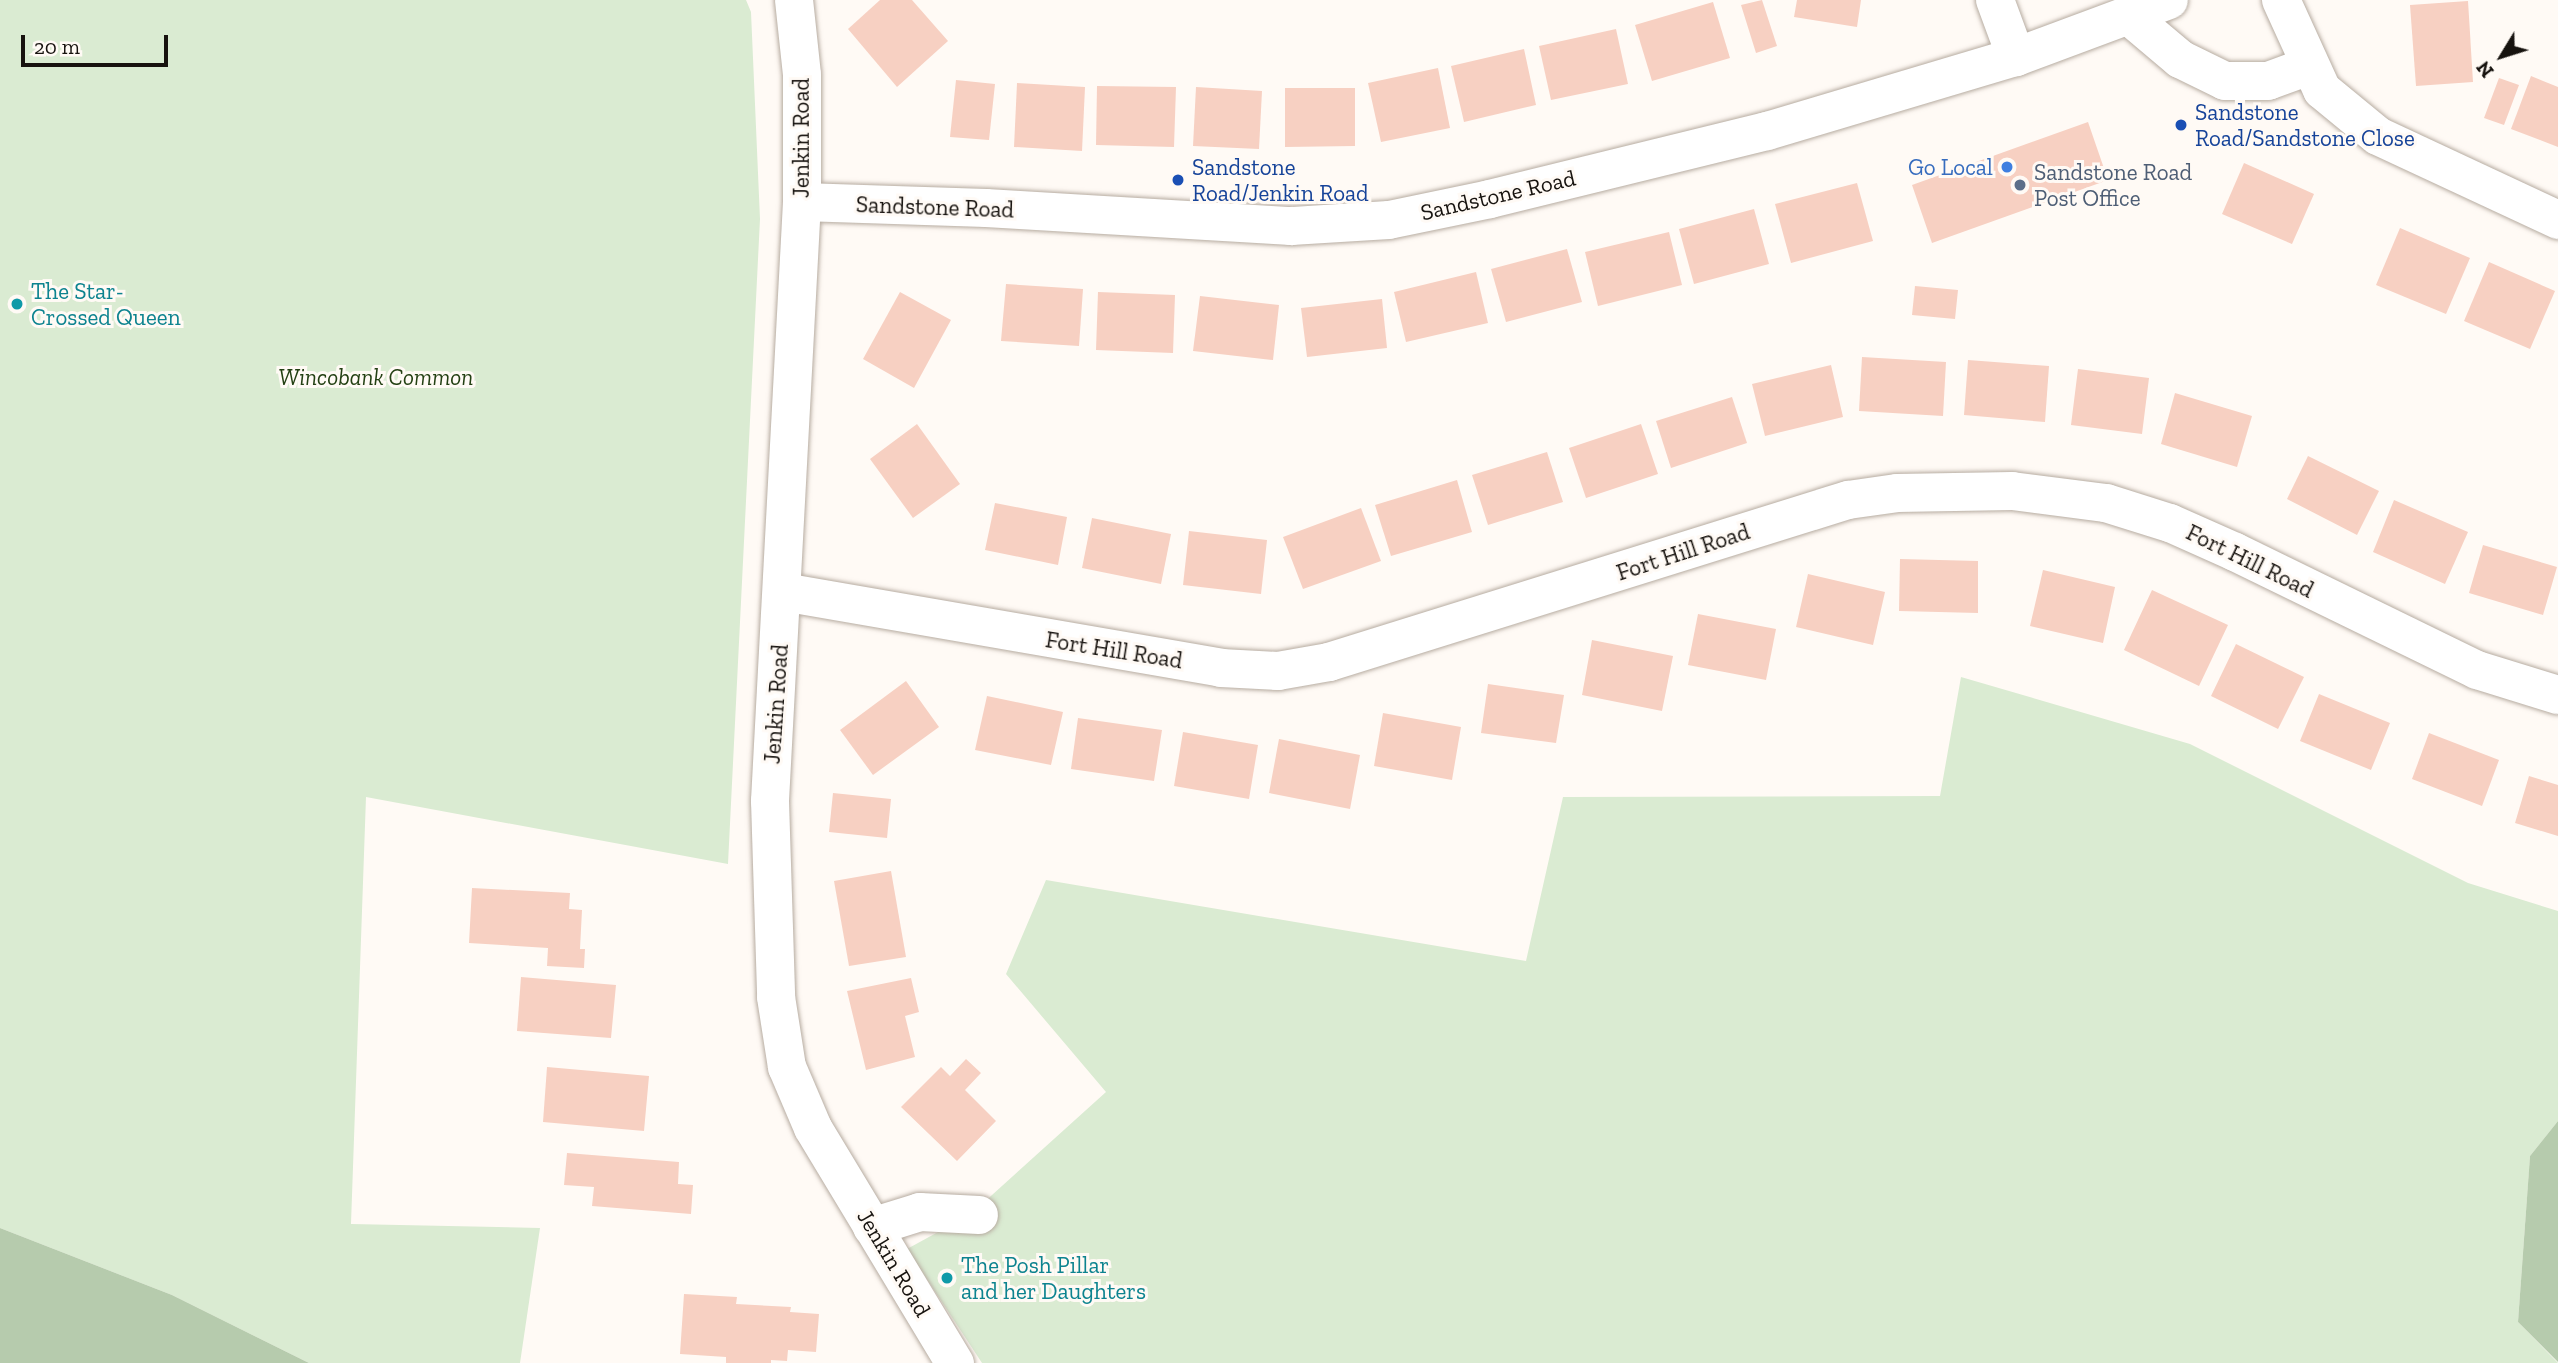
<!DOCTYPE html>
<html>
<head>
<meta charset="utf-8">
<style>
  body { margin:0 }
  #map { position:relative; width:2558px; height:1363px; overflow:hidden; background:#fffaf5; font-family:"Zilla Slab",serif }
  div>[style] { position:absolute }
  .green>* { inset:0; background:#daebd2 }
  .forest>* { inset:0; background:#b6cbad }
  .building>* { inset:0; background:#f7d0c2 }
  .roads { filter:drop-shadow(0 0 2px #b7aca1) drop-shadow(0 0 2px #b7aca1) }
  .minor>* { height:38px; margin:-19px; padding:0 19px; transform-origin:19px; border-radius:19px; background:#fff }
  .dots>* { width:19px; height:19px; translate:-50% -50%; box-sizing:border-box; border:4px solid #fffaf5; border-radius:50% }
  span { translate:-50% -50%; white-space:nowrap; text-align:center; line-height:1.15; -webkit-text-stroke:6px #fffaf5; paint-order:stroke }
  .transit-label { font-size:23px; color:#164399 }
  .left { translate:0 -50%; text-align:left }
  .street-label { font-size:23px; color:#17130f }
  .shop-label { font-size:23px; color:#366cbe }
  .right { translate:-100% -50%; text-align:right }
  .service-label { font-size:23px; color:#4e5e75 }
  .culture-label { font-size:23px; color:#0d838f }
  .park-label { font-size:23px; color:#234013; font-style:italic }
  .north { position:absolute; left:2467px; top:21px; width:70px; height:70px; -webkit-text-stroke:5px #fffaf5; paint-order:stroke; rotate:232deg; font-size:19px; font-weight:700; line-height:28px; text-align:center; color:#17130f }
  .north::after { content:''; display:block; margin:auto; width:24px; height:32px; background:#17130f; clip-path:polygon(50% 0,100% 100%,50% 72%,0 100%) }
  .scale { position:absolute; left:21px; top:35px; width:147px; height:32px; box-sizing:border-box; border:4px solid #17130f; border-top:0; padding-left:9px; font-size:21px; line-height:24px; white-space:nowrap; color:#17130f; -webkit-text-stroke:5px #fffaf5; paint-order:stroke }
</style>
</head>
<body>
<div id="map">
  <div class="green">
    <i style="clip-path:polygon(0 0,746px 0,751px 12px,760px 219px,728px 864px,366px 797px,351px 1224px,540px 1228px,520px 1363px,309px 1363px,172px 1295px,0 1228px)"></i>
    <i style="clip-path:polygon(1961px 677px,2190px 744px,2468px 883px,2558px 911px,2558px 1121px,2530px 1156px,2518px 1322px,2558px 1363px,982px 1363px,907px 1249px,971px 1214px,1106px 1092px,1006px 974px,1046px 880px,1526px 961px,1563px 797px,1940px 796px)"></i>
  </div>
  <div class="forest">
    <i style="clip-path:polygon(2558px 1121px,2558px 1362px,2518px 1322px,2530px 1156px)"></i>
    <i style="clip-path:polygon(0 1228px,172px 1295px,309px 1363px,0 1363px)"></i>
  </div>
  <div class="building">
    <i style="clip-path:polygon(880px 0,912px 0,948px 41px,897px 87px,848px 29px)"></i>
    <i style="clip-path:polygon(1762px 0,1777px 46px,1756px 53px,1741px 5px)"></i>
    <i style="clip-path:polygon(1797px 0,1861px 0,1857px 27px,1794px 17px)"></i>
    <i style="clip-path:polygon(2468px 1px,2473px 82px,2416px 86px,2410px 5px)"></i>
    <i style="clip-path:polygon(1713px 2px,1730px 58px,1652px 81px,1635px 25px)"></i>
    <i style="clip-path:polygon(1616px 29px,1628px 84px,1551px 100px,1539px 46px)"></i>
    <i style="clip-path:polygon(1524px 49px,1536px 105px,1464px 122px,1451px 66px)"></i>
    <i style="clip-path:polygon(1438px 68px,1450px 128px,1381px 142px,1368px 83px)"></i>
    <i style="clip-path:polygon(2531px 76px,2558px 87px,2558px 147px,2511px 129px)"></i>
    <i style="clip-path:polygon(2499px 78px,2519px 85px,2504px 125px,2484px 118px)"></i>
    <i style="clip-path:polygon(956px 80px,995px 84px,989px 140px,950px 137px)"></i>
    <i style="clip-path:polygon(1017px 83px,1085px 87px,1082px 151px,1014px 147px)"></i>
    <i style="clip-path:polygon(1097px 86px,1176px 87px,1174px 147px,1096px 145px)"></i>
    <i style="clip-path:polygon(1196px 87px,1262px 91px,1259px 149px,1193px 146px)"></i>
    <i style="clip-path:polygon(1285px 88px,1355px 88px,1355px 146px,1285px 147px)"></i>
    <i style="clip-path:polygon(2088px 122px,2108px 180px,1932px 243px,1912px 185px)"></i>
    <i style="clip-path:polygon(2244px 163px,2314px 194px,2292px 244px,2222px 214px)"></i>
    <i style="clip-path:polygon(1857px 183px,1873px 241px,1791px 263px,1775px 204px)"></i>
    <i style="clip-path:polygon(1754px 209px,1769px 264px,1694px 284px,1679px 229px)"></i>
    <i style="clip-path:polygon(2400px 228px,2470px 258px,2446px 314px,2376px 285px)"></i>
    <i style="clip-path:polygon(1669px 232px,1682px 285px,1598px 306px,1585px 252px)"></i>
    <i style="clip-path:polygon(1567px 249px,1582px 302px,1506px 322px,1491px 269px)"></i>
    <i style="clip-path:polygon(2489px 262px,2555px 291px,2530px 349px,2464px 321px)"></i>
    <i style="clip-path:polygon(1476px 272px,1488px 323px,1406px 342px,1394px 292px)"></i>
    <i style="clip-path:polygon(1006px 284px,1083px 289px,1079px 346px,1001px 341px)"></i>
    <i style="clip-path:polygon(1915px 286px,1958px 290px,1955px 319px,1912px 315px)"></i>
    <i style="clip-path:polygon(900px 292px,951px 320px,914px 388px,863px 359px)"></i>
    <i style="clip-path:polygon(1098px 292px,1175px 295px,1173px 353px,1096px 350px)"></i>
    <i style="clip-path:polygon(1200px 296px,1279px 305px,1273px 360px,1193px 351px)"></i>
    <i style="clip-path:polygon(1382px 299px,1387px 348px,1307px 357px,1301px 308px)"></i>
    <i style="clip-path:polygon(1862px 357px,1946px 362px,1943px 416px,1859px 411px)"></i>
    <i style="clip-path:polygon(1968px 360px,2049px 366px,2045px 422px,1964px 415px)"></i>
    <i style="clip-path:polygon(1831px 365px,1843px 417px,1765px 436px,1752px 384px)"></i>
    <i style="clip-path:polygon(2078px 369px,2149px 378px,2142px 434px,2071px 425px)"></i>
    <i style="clip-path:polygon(2175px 393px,2252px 416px,2237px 467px,2161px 444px)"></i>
    <i style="clip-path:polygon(1732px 397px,1747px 443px,1671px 468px,1656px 421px)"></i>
    <i style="clip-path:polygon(917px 424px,960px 484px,913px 518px,870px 459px)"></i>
    <i style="clip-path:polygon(1641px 424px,1658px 474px,1586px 498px,1569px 448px)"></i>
    <i style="clip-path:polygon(1547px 452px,1563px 502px,1488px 525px,1472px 475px)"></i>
    <i style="clip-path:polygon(2308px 456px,2379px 491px,2357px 535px,2287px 499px)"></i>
    <i style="clip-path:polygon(1457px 480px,1472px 532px,1391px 556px,1375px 505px)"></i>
    <i style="clip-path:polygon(2394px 500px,2468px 532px,2445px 584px,2373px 552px)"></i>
    <i style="clip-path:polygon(995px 503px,1067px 517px,1058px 565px,985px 550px)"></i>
    <i style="clip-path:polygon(1361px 508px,1381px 561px,1303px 589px,1283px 537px)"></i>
    <i style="clip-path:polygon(1092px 518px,1171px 534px,1161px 584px,1082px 568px)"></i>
    <i style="clip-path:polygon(1189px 531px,1267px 540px,1261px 594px,1183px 585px)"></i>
    <i style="clip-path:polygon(2483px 545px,2557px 567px,2543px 615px,2469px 593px)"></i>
    <i style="clip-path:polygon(1900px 559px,1978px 561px,1978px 613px,1899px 611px)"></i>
    <i style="clip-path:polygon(2043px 570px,2115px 587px,2103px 643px,2030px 626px)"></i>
    <i style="clip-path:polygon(1808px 574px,1885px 592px,1873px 645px,1796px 627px)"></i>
    <i style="clip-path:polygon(2152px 590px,2228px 625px,2199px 686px,2124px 650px)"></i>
    <i style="clip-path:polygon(1698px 614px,1776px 629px,1766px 680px,1688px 665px)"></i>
    <i style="clip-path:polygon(1592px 640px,1673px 656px,1662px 711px,1582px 695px)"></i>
    <i style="clip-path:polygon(2236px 644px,2304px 677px,2278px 729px,2211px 696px)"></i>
    <i style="clip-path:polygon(906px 681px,939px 727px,873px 775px,840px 730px)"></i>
    <i style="clip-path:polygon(1488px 684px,1564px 695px,1556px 743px,1481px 733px)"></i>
    <i style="clip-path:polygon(2319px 694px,2390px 723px,2371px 770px,2300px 741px)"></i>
    <i style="clip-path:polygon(987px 696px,1063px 712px,1051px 765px,975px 750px)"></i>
    <i style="clip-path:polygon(1383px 713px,1461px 727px,1452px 780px,1374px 766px)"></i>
    <i style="clip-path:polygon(1078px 718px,1162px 730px,1154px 781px,1071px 769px)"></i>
    <i style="clip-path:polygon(1183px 732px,1258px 745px,1249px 799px,1174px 786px)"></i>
    <i style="clip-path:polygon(2429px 733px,2499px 760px,2482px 806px,2412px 779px)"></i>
    <i style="clip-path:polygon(1279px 739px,1360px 755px,1350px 809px,1269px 793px)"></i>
    <i style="clip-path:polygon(2529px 776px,2558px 785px,2558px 836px,2515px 823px)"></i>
    <i style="clip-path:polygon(833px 793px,891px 799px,887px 838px,829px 832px)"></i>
    <i style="clip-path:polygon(891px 871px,906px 957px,849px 966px,834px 881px)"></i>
    <i style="clip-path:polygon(472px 888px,570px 893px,569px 909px,582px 910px,580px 949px,585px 949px,584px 968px,547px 966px,548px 948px,469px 943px)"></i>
    <i style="clip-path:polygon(521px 977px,616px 985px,611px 1038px,517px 1031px)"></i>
    <i style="clip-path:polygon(911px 978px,919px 1012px,905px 1016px,915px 1057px,866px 1070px,847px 991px)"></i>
    <i style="clip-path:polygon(966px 1059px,981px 1073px,965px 1090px,996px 1121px,957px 1161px,901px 1107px,941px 1067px,950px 1076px)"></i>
    <i style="clip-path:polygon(547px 1067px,649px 1076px,644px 1131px,543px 1122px)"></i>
    <i style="clip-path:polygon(567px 1153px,679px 1162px,678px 1184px,693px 1185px,691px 1214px,592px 1206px,594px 1187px,564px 1185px)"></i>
    <i style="clip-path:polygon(684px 1294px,737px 1297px,736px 1304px,791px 1307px,790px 1312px,819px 1314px,816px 1352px,788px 1350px,787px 1361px,771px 1360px,771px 1363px,726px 1363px,726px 1357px,680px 1354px)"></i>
  </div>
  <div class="roads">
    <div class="minor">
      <i style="left:794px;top:0;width:75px;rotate:83.9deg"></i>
      <i style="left:802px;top:75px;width:127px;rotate:90deg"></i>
      <i style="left:802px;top:202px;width:600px;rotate:93.06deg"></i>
      <i style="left:770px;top:801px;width:196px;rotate:88.2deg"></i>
      <i style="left:776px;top:997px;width:71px;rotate:81.1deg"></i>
      <i style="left:787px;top:1067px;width:66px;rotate:66.9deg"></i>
      <i style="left:813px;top:1128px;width:275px;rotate:58.9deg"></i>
      <i style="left:1995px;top:0;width:61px;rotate:69.8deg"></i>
      <i style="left:2281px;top:0;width:99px;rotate:65.5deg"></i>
      <i style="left:2322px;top:90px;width:72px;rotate:39.4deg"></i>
      <i style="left:2378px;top:136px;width:199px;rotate:25deg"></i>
      <i style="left:2129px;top:16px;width:67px;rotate:40.1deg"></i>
      <i style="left:2180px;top:59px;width:50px;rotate:26.1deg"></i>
      <i style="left:2225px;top:81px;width:43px"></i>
      <i style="left:2268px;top:81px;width:44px;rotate:-20.1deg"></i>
      <i style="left:802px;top:202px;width:184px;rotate:1.9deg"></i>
      <i style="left:986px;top:208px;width:306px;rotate:3.4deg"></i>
      <i style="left:1291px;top:226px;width:98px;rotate:-3.5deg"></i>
      <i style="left:1389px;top:220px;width:103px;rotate:-11.7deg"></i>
      <i style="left:1490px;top:199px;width:285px;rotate:-13.8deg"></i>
      <i style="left:1767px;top:131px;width:260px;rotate:-16.6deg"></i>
      <i style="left:2016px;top:57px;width:163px;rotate:-20.4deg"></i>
      <i style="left:783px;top:592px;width:445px;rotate:9.8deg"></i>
      <i style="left:1221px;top:668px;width:57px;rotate:3deg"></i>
      <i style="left:1278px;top:671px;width:52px;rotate:-10deg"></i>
      <i style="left:1329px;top:662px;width:544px;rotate:-17.34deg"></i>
      <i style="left:1848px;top:500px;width:49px;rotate:-8.1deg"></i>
      <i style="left:1897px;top:493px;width:115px;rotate:-1deg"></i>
      <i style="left:2012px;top:491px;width:95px;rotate:7.3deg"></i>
      <i style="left:2106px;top:503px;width:67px;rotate:17.4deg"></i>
      <i style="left:2170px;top:523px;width:71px;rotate:24deg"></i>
      <i style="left:2235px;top:552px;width:269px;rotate:26deg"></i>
      <i style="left:2477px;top:670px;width:85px;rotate:17.2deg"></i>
      <i style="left:872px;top:1227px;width:50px;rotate:-17.4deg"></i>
      <i style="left:920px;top:1212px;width:59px;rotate:2.9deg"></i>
    </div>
  </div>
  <div class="dots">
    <i style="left:2181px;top:125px;background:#1a4fb4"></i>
    <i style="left:2007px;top:167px;background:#3f7fe0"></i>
    <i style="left:1178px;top:180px;background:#1a4fb4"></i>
    <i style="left:2020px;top:185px;background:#5c6f8a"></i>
    <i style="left:17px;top:304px;background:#0f9aa8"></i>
    <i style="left:947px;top:1278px;background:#0f9aa8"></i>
  </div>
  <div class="transit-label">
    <span class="left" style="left:2195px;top:125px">Sandstone<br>Road/Sandstone Close</span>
    <span class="left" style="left:1192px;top:180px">Sandstone<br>Road/Jenkin Road</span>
  </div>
  <div class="street-label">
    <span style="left:801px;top:138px;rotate:-90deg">Jenkin Road</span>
    <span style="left:1498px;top:195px;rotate:-13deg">Sandstone Road</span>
    <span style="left:935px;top:207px;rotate:2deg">Sandstone Road</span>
    <span style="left:1683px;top:552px;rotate:-18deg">Fort Hill Road</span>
    <span style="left:2250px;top:561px;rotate:26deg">Fort Hill Road</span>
    <span style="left:1114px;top:650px;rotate:9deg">Fort Hill Road</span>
    <span style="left:776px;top:704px;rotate:-86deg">Jenkin Road</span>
    <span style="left:894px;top:1263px;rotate:59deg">Jenkin Road</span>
  </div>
  <div class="shop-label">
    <span class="right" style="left:1993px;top:167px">Go Local</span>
  </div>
  <div class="service-label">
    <span class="left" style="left:2034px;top:185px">Sandstone Road<br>Post Office</span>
  </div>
  <div class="culture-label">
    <span class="left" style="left:31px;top:304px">The Star-<br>Crossed Queen</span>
    <span class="left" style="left:961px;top:1278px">The Posh Pillar<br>and her Daughters</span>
  </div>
  <div class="park-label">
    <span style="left:376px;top:377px">Wincobank Common</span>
  </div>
  <div class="north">N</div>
  <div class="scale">20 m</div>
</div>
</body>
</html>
